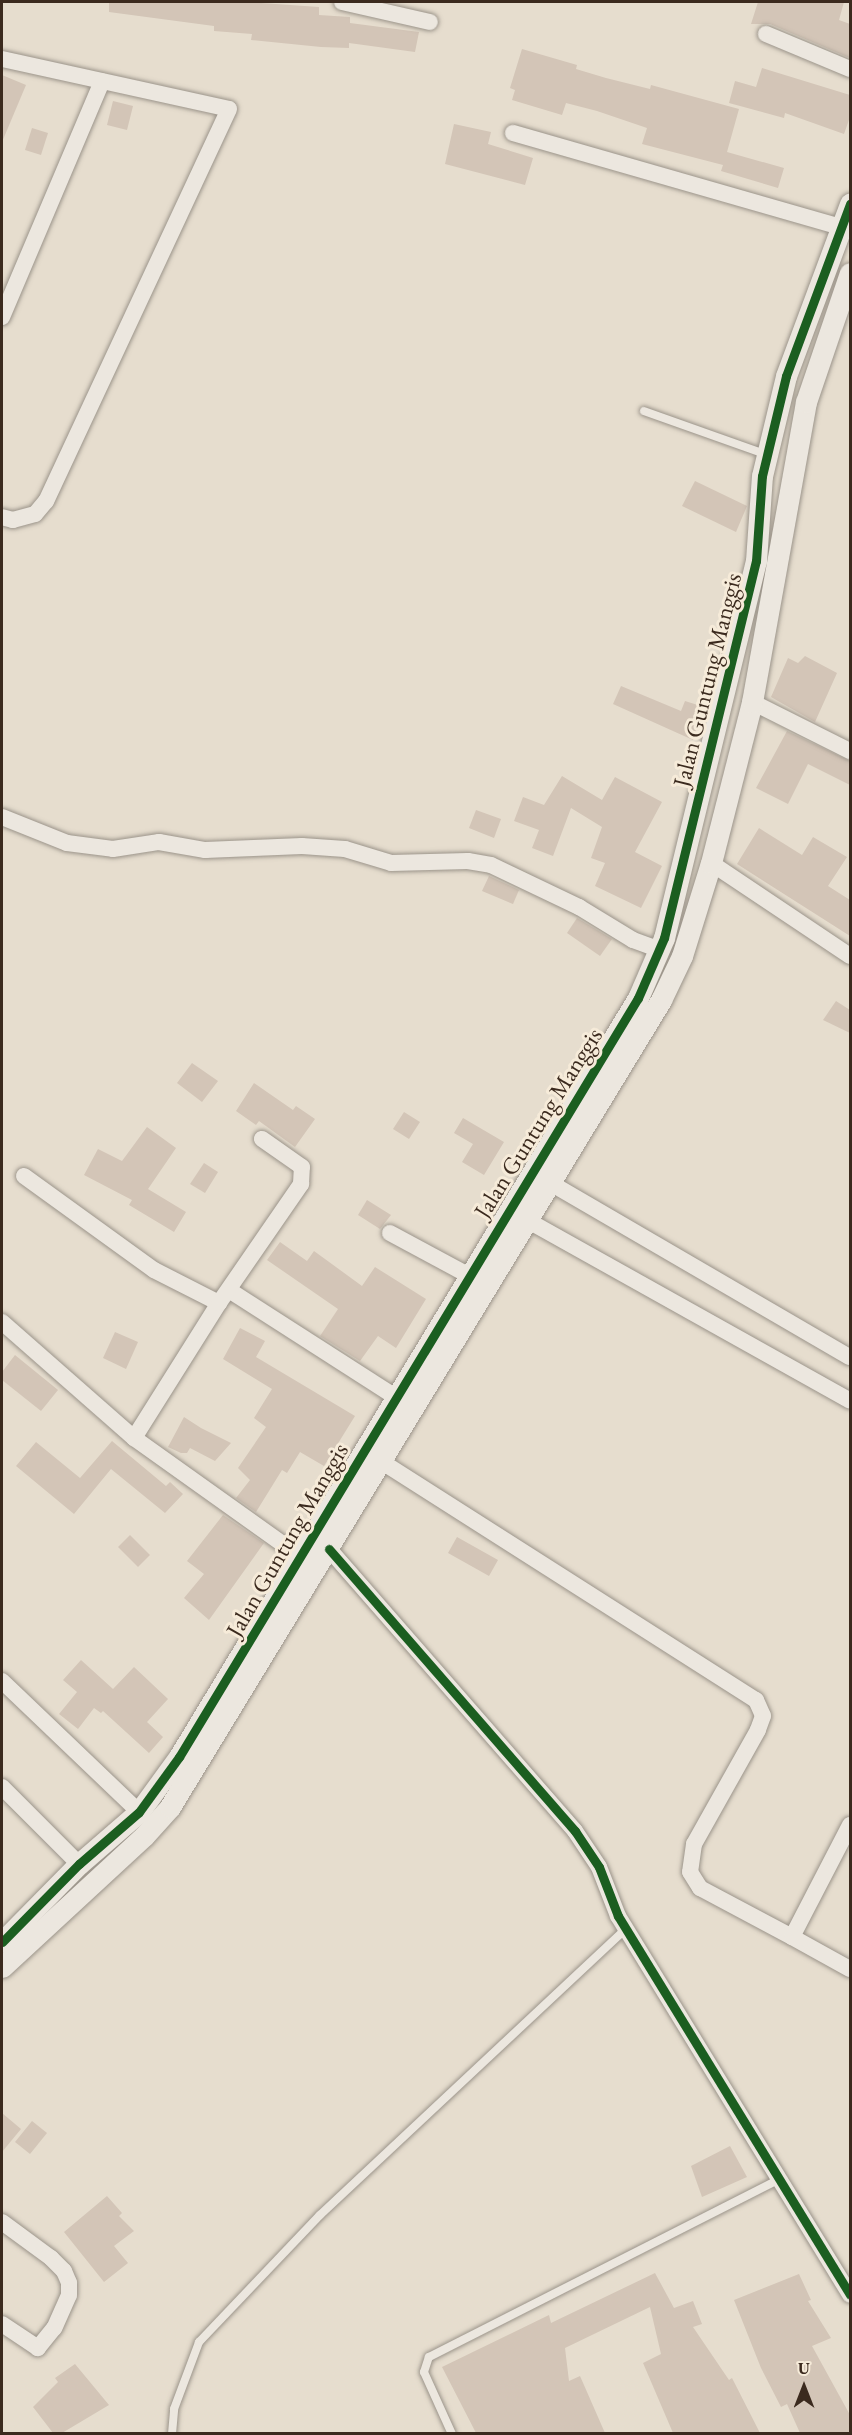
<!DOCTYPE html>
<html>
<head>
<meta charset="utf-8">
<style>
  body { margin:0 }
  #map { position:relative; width:852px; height:2435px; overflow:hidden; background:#e6ddce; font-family:"EB Garamond",serif }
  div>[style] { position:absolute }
  .building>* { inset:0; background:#d3c5b7 }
  .roads { filter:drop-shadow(0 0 2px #9b948a) drop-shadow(0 0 2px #9b948a) }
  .service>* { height:8px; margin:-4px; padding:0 4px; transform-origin:4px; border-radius:4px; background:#ece7df }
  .minor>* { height:16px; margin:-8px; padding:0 8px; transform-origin:8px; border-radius:8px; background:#ece7df }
  .tertiary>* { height:21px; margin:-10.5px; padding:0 10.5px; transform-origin:10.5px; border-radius:10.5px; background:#ece7df }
  .cycleway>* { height:9px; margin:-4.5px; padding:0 4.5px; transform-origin:4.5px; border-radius:4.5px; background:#1b5e20 }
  span { translate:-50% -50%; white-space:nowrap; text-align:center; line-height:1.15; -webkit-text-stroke:6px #f6ebd9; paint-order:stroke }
  .street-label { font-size:24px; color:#3b2a1e }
  .frame { position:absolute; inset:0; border:3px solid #3b2a1e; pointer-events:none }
  .north { position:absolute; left:774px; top:2357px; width:60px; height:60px; -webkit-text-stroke:4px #f6ebd9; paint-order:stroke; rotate:0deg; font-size:16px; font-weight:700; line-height:24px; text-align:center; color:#3b2a1e }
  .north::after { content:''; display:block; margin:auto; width:21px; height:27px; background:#3b2a1e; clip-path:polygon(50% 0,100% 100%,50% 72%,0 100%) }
</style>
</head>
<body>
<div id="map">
  <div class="building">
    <i style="clip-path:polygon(109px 2px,248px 2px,319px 7px,319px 15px,350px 17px,350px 23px,419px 32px,415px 52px,349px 43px,349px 48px,321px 47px,251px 40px,252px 34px,214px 31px,214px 26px,109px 12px)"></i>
    <i style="clip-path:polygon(758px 2px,844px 2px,839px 20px,850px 24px,850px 58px,770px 24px,751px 24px)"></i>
    <i style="clip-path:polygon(522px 49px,577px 65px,576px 69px,606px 78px,650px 89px,651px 85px,739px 109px,727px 152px,784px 168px,778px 188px,721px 171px,723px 165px,642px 144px,647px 128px,597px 111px,566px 103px,562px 115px,512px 100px,515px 90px,510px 88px)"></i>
    <i style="clip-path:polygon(762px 68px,850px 95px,850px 117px,844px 134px,785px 113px,784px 118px,729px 103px,735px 81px,756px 87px)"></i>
    <i style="clip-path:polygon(2px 75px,26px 85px,2px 142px)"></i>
    <i style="clip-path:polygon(113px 101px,133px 106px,127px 130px,107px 125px)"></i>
    <i style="clip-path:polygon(454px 124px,491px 132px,488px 144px,533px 158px,525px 185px,445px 164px)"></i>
    <i style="clip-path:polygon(32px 128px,48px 133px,41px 155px,25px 150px)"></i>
    <i style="clip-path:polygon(695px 481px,747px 506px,736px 532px,682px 506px)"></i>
    <i style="clip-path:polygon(805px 656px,837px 673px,815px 722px,771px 697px,788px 658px,798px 663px)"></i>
    <i style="clip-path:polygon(621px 686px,681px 711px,685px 701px,704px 707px,693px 740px,613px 704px)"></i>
    <i style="clip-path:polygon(787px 731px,850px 761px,850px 785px,808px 764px,788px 804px,756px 788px)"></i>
    <i style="clip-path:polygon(562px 776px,602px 800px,615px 777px,662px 802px,635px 852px,662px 866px,641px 908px,595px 886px,605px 863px,591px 858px,602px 827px,571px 808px,553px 856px,532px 848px,539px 830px,514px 821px,523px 797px,544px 805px)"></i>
    <i style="clip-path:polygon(476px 810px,501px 819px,494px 838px,469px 828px)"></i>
    <i style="clip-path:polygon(759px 828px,802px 855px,813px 837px,847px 857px,828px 886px,850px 900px,850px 936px,737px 864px)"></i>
    <i style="clip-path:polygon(489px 876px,519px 890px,513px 904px,482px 891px)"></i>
    <i style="clip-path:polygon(577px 918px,612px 939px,600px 956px,567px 933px)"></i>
    <i style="clip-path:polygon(836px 1001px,850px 1010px,850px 1033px,823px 1020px)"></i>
    <i style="clip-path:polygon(192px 1063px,218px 1081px,202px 1102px,177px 1083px)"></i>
    <i style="clip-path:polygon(254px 1083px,293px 1110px,296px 1106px,315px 1119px,295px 1147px,259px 1121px,256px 1125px,236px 1111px)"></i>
    <i style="clip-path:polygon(404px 1112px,420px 1122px,409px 1139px,393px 1129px)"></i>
    <i style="clip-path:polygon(463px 1118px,504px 1142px,484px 1175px,462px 1162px,473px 1144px,454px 1133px)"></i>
    <i style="clip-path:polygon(147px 1127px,176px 1148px,148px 1189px,186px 1212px,174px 1232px,129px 1205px,132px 1200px,84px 1175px,98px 1149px,122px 1161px)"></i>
    <i style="clip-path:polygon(204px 1163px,218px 1172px,205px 1193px,190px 1184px)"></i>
    <i style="clip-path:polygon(367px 1200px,391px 1215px,380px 1229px,358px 1215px)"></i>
    <i style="clip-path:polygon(280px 1242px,307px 1261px,314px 1251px,362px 1286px,375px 1267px,426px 1299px,396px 1348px,378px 1336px,360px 1361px,320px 1336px,338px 1309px,267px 1260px)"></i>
    <i style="clip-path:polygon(240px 1328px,265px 1341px,256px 1357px,355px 1416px,324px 1466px,300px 1452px,287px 1473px,282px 1470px,256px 1512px,236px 1498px,250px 1480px,238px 1468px,266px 1427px,254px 1418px,272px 1389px,223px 1359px)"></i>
    <i style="clip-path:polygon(115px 1332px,138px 1342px,126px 1369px,103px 1358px)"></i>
    <i style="clip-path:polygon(15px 1355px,58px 1390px,41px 1411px,2px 1380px,2px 1372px)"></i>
    <i style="clip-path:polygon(184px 1417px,201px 1428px,231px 1443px,215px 1461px,190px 1448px,187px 1453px,181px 1453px,168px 1447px)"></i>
    <i style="clip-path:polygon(112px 1441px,166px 1486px,170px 1482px,183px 1494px,165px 1513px,111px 1469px,74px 1514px,16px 1466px,36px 1442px,80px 1478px)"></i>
    <i style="clip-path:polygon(223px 1515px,264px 1543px,209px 1620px,184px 1598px,204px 1574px,187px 1561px)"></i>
    <i style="clip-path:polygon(130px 1535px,150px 1555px,138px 1567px,118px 1547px)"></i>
    <i style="clip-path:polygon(457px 1537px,498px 1560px,489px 1576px,448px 1553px)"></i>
    <i style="clip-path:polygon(81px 1660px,113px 1689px,134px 1667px,168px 1699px,147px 1722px,163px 1737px,149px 1753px,103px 1711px,101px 1713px,94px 1708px,78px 1729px,59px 1714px,77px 1692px,63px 1680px)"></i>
    <i style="clip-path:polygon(2px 2113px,21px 2129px,2px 2152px)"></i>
    <i style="clip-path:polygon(32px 2121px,47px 2133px,30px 2154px,15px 2142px)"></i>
    <i style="clip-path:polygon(730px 2146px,747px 2177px,702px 2197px,691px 2166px)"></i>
    <i style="clip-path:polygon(107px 2196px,122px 2213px,119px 2216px,134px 2231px,114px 2246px,128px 2263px,104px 2282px,64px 2232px)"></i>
    <i style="clip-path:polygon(655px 2273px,674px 2308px,693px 2301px,702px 2324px,693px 2327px,729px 2380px,732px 2378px,760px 2433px,673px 2433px,643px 2363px,661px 2354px,650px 2307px,565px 2348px,569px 2381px,580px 2376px,605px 2433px,476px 2433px,442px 2367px,549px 2315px,551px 2323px)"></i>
    <i style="clip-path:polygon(799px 2274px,811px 2300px,808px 2301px,831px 2338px,812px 2346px,850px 2415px,850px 2433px,800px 2433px,787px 2404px,781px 2407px,761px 2368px,734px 2300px)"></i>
    <i style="clip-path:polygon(75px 2364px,109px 2405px,62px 2433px,53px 2433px,33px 2407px,58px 2382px,55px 2378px)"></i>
  </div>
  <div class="roads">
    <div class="service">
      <i style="left:644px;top:411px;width:128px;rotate:19.6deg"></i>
      <i style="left:172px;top:2434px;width:25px;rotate:-85deg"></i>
      <i style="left:174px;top:2409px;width:72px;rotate:-69.5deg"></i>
      <i style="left:199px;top:2342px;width:175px;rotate:-46.4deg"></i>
      <i style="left:320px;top:2215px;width:419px;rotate:-43.1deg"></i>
      <i style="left:452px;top:2434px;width:68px;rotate:-114.3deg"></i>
      <i style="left:424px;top:2372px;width:16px;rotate:-72deg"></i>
      <i style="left:429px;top:2357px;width:394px;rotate:-26.9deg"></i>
    </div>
    <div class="minor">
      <i style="left:342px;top:2px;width:90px;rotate:12.8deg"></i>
      <i style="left:766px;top:34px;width:91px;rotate:22.6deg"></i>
      <i style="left:2px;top:59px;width:232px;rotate:12.4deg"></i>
      <i style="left:229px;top:109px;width:433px;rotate:115deg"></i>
      <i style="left:46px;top:501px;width:17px;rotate:130deg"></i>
      <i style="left:35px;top:514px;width:23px;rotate:165deg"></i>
      <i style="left:13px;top:520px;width:11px;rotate:-165deg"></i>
      <i style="left:513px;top:133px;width:341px;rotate:16deg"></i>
      <i style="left:2px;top:317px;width:256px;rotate:-67deg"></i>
      <i style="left:752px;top:702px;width:110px;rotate:26.6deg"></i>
      <i style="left:2px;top:817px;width:70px;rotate:21.8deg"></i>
      <i style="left:67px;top:843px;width:46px;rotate:7.4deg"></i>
      <i style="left:113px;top:849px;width:47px;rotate:-8.7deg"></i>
      <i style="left:159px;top:842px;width:47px;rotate:9.9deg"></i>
      <i style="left:205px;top:850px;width:97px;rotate:-2.4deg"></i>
      <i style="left:302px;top:846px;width:43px;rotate:4deg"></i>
      <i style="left:345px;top:849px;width:48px;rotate:16.9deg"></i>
      <i style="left:391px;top:863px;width:77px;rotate:-1.5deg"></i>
      <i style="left:468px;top:861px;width:23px;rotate:10deg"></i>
      <i style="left:491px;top:865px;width:98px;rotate:25.5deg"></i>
      <i style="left:579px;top:907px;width:63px;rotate:31.4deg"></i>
      <i style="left:633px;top:940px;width:29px;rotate:20deg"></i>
      <i style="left:711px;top:863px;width:167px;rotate:33.8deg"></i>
      <i style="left:24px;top:1176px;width:160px;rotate:35.9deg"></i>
      <i style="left:154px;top:1270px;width:73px;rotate:26.9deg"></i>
      <i style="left:547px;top:1181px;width:350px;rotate:30.2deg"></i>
      <i style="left:525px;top:1219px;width:372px;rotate:29.2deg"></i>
      <i style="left:390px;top:1233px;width:89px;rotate:28.3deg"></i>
      <i style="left:229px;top:1290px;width:196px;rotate:32.7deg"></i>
      <i style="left:2px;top:1322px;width:176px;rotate:41.3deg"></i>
      <i style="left:134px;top:1438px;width:205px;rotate:35.5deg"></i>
      <i style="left:134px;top:1438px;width:160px;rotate:-57.8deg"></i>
      <i style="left:219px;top:1303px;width:145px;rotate:-55.4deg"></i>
      <i style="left:301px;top:1184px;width:17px;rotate:-87deg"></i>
      <i style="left:302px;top:1167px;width:49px;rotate:-145deg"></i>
      <i style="left:379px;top:1460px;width:447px;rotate:32.5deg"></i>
      <i style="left:756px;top:1700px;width:17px;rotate:66deg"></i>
      <i style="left:763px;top:1716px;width:15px;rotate:110deg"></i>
      <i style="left:758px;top:1730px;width:131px;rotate:119.3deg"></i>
      <i style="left:694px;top:1844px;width:28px;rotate:98deg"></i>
      <i style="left:690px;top:1872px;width:19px;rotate:58deg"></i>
      <i style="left:700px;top:1888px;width:104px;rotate:28deg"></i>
      <i style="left:329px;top:1549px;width:374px;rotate:48.9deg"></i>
      <i style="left:575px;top:1831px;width:43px;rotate:56.3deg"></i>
      <i style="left:599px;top:1867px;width:53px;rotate:68.8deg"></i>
      <i style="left:618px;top:1916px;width:444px;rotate:58.5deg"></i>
      <i style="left:2px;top:1681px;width:190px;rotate:43.7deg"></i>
      <i style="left:2px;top:1787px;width:109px;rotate:45deg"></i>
      <i style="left:850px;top:1825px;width:126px;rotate:117.4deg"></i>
      <i style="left:792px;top:1937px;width:66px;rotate:28.9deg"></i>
      <i style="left:2px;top:2222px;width:61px;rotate:36.3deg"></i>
      <i style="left:51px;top:2258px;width:18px;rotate:45deg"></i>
      <i style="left:64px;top:2271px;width:13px;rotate:67deg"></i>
      <i style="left:69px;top:2283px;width:12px;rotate:90deg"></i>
      <i style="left:69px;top:2295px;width:36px;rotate:114deg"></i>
      <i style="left:54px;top:2328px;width:26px;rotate:129deg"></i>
      <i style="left:38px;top:2348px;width:43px;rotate:-146.3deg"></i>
    </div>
    <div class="tertiary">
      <i style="left:2px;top:1942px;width:110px;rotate:-45.4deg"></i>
      <i style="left:79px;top:1864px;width:79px;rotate:-40.9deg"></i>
      <i style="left:139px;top:1812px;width:68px;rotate:-54deg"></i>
      <i style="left:179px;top:1757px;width:887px;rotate:-58.84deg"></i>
      <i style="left:638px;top:998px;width:65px;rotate:-66.6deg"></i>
      <i style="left:664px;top:938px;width:388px;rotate:-76.3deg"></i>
      <i style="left:756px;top:561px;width:85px;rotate:-86deg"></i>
      <i style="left:762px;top:476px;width:103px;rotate:-76.5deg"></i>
      <i style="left:786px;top:376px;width:184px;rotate:-69.6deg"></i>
      <i style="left:2px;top:1967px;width:193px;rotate:-42.7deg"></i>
      <i style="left:144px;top:1836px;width:39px;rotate:-48deg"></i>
      <i style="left:170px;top:1807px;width:945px;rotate:-58.68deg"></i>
      <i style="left:661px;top:1000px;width:49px;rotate:-64.5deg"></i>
      <i style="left:682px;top:956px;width:97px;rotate:-72.7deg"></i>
      <i style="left:711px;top:863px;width:166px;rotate:-75.7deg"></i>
      <i style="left:752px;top:702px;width:305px;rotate:-79.8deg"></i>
      <i style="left:806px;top:402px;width:136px;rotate:-71.2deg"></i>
    </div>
  </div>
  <div class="cycleway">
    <i style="left:329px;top:1549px;width:374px;rotate:48.9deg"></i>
    <i style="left:575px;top:1831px;width:43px;rotate:56.3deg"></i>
    <i style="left:599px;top:1867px;width:53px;rotate:68.8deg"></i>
    <i style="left:618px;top:1916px;width:444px;rotate:58.5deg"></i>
    <i style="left:2px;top:1942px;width:110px;rotate:-45.4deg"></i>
    <i style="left:79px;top:1864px;width:79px;rotate:-40.9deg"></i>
    <i style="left:139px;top:1812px;width:68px;rotate:-54deg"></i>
    <i style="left:179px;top:1757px;width:887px;rotate:-58.84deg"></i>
    <i style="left:638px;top:998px;width:65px;rotate:-66.6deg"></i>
    <i style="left:664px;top:938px;width:388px;rotate:-76.3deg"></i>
    <i style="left:756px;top:561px;width:85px;rotate:-86deg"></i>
    <i style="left:762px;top:476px;width:103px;rotate:-76.5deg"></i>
    <i style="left:786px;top:376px;width:184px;rotate:-69.6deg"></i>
  </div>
  <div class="street-label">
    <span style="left:707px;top:680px;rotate:-76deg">Jalan Guntung Manggis</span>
    <span style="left:538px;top:1123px;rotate:-58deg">Jalan Guntung Manggis</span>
    <span style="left:287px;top:1540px;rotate:-60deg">Jalan Guntung Manggis</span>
  </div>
  <div class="frame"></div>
  <div class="north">U</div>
</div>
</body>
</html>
